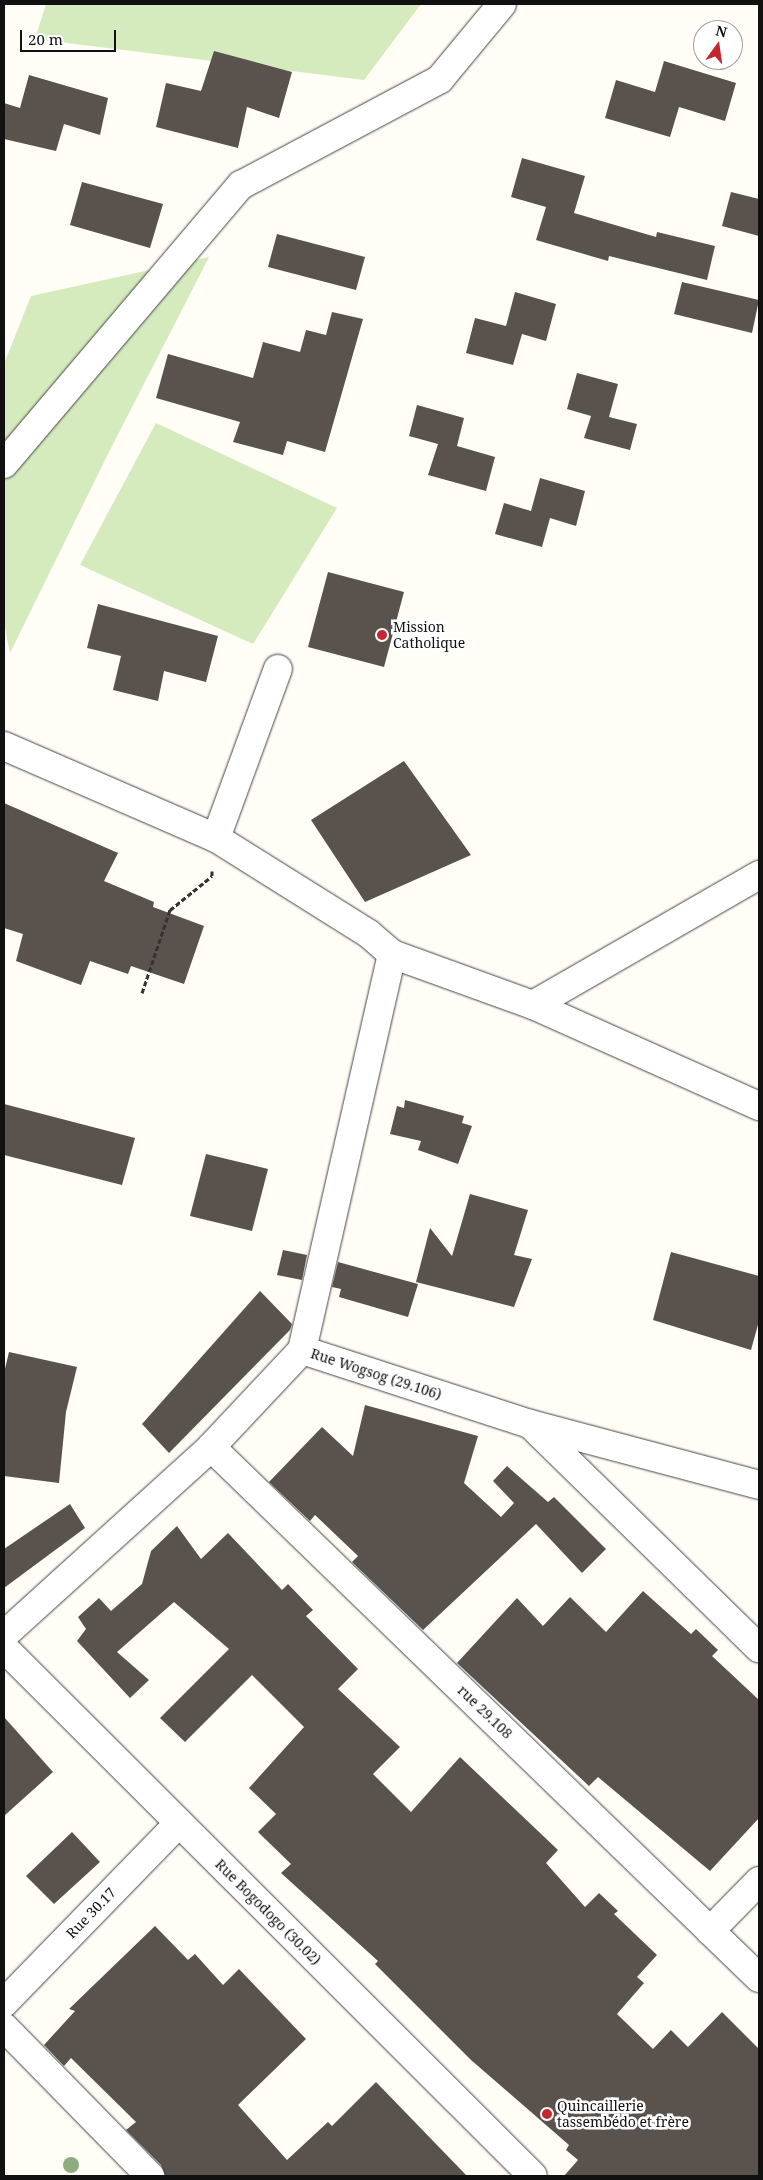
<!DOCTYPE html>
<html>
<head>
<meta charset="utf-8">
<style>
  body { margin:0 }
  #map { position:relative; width:763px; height:2180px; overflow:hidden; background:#fffdf5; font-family:"Noto Serif",serif }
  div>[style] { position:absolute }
  .green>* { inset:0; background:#d5ebbd }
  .building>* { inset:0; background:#5a524d }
  .path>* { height:3px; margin-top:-1.5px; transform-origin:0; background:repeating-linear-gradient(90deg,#333 0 5px,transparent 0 7.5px) }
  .roads { filter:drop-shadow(0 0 1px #444) drop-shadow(0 0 1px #444) }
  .minor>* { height:28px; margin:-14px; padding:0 14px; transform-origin:14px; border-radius:14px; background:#fff }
  .trees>* { width:16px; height:16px; margin:-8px; border-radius:50%; background:#8dad7f }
  .dots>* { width:14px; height:14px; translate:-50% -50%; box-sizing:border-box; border:2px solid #fff; border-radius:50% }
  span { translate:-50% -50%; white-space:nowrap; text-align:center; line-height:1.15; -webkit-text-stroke:5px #fff; paint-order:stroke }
  .poi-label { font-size:14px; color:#111 }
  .left { translate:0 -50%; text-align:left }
  .street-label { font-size:14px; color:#111 }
  .frame { position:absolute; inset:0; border:5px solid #111; pointer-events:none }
  .north { position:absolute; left:693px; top:20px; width:50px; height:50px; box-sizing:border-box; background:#fff; border:1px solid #a0a0a0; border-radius:50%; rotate:14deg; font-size:14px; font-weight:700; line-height:20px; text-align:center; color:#111 }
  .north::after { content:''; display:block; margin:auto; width:18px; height:22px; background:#c4262e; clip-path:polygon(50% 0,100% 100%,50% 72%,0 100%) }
  .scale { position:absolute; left:20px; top:30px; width:96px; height:22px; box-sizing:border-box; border:2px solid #111; border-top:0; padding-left:6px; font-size:15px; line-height:18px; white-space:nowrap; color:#111; -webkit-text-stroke:4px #fff; paint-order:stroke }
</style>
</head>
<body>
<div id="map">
  <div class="green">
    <i style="clip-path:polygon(46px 4px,421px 4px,364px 80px,35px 39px)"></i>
    <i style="clip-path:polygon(209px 257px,108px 454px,10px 653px,4px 623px,4px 364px,31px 296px)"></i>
    <i style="clip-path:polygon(156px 423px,337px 508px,253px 644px,80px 565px)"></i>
  </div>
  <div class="building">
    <i style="clip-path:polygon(214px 51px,292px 72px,279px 118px,247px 107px,238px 148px,156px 127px,166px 83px,201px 91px)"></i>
    <i style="clip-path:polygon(664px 61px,736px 83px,725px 121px,679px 107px,670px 137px,605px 118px,616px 80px,655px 92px)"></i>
    <i style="clip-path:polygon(29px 75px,108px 98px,100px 135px,64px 124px,56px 151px,4px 139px,4px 103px,20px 108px)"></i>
    <i style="clip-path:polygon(522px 158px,585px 176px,574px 213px,656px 237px,657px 232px,715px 246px,707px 280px,609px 256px,608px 261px,536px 240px,546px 207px,511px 197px)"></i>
    <i style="clip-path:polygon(82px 182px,163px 204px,150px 248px,70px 225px)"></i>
    <i style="clip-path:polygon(731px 192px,759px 199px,759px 236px,722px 226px)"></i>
    <i style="clip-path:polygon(277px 234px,365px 257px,356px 290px,268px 267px)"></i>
    <i style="clip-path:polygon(682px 282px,759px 300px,752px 333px,674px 314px)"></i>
    <i style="clip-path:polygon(515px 292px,556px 304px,546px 341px,522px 334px,513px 365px,466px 353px,475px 318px,506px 326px)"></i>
    <i style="clip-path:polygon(332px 312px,363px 319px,325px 452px,287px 441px,283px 455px,233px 442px,240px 422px,156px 398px,168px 354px,253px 378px,263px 342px,300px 352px,306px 330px,326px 335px)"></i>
    <i style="clip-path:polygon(577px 373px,618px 384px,609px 417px,637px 424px,630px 450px,584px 438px,591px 416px,567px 409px)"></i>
    <i style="clip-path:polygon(417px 405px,464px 418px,457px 446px,495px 457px,486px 491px,428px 475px,438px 444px,409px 436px)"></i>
    <i style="clip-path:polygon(540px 478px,585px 491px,576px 526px,550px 518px,542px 547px,495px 534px,504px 503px,531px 511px)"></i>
    <i style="clip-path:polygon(328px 572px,404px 592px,384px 667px,308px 647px)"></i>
    <i style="clip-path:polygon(98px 604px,218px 636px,206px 682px,164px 671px,158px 701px,113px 690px,121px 656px,87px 648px)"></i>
    <i style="clip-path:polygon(404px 761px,471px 855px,365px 902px,311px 820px)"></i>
    <i style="clip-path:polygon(4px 803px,118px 853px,104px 881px,154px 902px,153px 907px,204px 926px,184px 984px,131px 966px,128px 974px,90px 961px,81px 985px,16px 961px,23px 934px,4px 928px)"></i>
    <i style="clip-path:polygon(405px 1100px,464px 1116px,462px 1123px,472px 1126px,458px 1164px,418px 1150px,421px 1141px,390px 1134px,397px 1106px,404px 1108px)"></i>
    <i style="clip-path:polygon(4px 1104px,135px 1138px,122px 1185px,4px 1155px)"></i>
    <i style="clip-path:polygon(206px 1154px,268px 1169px,252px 1231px,190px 1216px)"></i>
    <i style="clip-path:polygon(470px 1194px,528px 1210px,514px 1255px,532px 1259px,514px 1307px,416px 1282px,430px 1228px,452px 1256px)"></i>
    <i style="clip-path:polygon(283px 1250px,307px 1255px,302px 1280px,277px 1275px)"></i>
    <i style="clip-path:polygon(671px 1252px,759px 1276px,759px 1321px,751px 1350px,653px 1320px)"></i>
    <i style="clip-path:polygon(338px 1262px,418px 1284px,408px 1317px,339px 1297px,341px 1289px,332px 1287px)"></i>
    <i style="clip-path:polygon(260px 1291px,292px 1324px,290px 1330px,169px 1453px,142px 1424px)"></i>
    <i style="clip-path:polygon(9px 1352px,77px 1367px,66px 1412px,59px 1483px,4px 1476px,4px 1373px)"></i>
    <i style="clip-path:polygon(365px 1405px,478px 1436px,464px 1483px,501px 1517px,514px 1503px,493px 1481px,507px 1466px,548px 1502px,554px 1497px,606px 1549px,582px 1573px,536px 1524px,423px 1630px,352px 1562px,358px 1556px,315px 1515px,310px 1521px,269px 1482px,322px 1427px,353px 1456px)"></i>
    <i style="clip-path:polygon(70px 1504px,85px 1528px,4px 1588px,4px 1549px)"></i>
    <i style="clip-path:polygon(177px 1526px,201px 1559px,228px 1533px,282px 1590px,288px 1584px,313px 1610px,306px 1616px,358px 1669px,338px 1689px,400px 1747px,373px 1774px,411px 1812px,460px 1757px,558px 1850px,546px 1863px,585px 1907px,599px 1893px,618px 1911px,614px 1914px,657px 1955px,637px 1977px,644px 1983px,617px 2014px,653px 2049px,671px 2030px,688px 2047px,722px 2012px,759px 2049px,759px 2176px,564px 2176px,578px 2160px,566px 2150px,569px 2145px,471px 2060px,375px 1964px,378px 1961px,281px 1873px,291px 1864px,258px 1832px,276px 1814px,249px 1788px,304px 1727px,252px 1675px,185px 1742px,160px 1718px,229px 1649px,174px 1602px,117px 1652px,149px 1680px,130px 1698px,77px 1641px,86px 1629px,78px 1617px,99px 1598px,111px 1611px,142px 1584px,151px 1551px)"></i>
    <i style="clip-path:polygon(643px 1591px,691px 1634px,696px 1629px,718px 1650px,712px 1656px,759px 1700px,759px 1818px,710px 1871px,598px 1777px,589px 1786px,457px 1663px,517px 1598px,543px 1626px,570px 1597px,606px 1632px)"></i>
    <i style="clip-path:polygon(4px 1717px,53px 1772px,4px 1816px)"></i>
    <i style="clip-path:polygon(72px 1832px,100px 1862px,54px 1904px,26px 1876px)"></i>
    <i style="clip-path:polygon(155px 1926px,188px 1960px,195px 1954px,223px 1985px,239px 1969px,306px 2039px,238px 2105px,287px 2160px,328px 2122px,332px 2126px,376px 2082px,467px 2176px,165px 2176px,161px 2165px,126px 2130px,136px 2122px,71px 2058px,64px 2066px,44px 2045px,75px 2011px,69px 2009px)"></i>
  </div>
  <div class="path">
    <i style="left:142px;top:993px;width:88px;rotate:-71.4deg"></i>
    <i style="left:170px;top:910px;width:54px;rotate:-39deg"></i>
    <i style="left:212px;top:876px;width:5px;rotate:-90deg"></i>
  </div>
  <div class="roads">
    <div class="minor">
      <i style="left:4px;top:464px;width:366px;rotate:-49.7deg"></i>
      <i style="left:241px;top:185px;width:225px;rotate:-28deg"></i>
      <i style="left:440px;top:79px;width:97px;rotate:-50.4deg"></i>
      <i style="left:4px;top:746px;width:231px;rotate:23.5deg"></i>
      <i style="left:216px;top:838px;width:181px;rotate:32.1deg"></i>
      <i style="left:369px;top:934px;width:30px;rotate:41deg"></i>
      <i style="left:392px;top:954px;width:406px;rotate:102.8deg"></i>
      <i style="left:216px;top:838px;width:180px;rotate:-69.9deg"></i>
      <i style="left:392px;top:954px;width:150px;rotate:19.9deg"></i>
      <i style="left:533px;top:1005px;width:248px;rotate:24.1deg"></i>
      <i style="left:533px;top:1005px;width:261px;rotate:-29.9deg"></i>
      <i style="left:531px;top:1425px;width:319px;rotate:44.4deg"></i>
      <i style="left:211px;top:1447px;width:763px;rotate:44.1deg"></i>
      <i style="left:4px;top:1635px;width:280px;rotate:-42.2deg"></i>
      <i style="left:211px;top:1447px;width:133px;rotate:-46.8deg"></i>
      <i style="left:302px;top:1350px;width:240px;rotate:18deg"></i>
      <i style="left:530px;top:1424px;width:237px;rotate:14.9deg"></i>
      <i style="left:4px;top:1648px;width:747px;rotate:44.95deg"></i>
      <i style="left:710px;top:1931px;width:70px;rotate:-45.6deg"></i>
      <i style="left:4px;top:2003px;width:251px;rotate:-45.8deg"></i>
      <i style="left:4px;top:2027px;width:209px;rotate:45.6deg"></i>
    </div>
  </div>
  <div class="trees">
    <i style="left:71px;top:2165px"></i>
  </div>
  <div class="dots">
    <i style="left:382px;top:635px;background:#c4262e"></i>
    <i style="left:547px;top:2114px;background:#c4262e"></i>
  </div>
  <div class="poi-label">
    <span class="left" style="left:393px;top:635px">Mission<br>Catholique</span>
    <span class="left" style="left:557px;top:2114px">Quincaillerie<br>tassembédo et frère</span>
  </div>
  <div class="street-label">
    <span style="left:376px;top:1374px;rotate:18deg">Rue Wogsog (29.106)</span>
    <span style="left:485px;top:1712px;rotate:44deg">rue 29.108</span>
    <span style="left:268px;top:1912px;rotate:45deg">Rue Bogodogo (30.02)</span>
    <span style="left:91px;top:1913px;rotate:-46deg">Rue 30.17</span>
  </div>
  <div class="frame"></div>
  <div class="north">N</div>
  <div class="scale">20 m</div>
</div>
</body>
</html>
